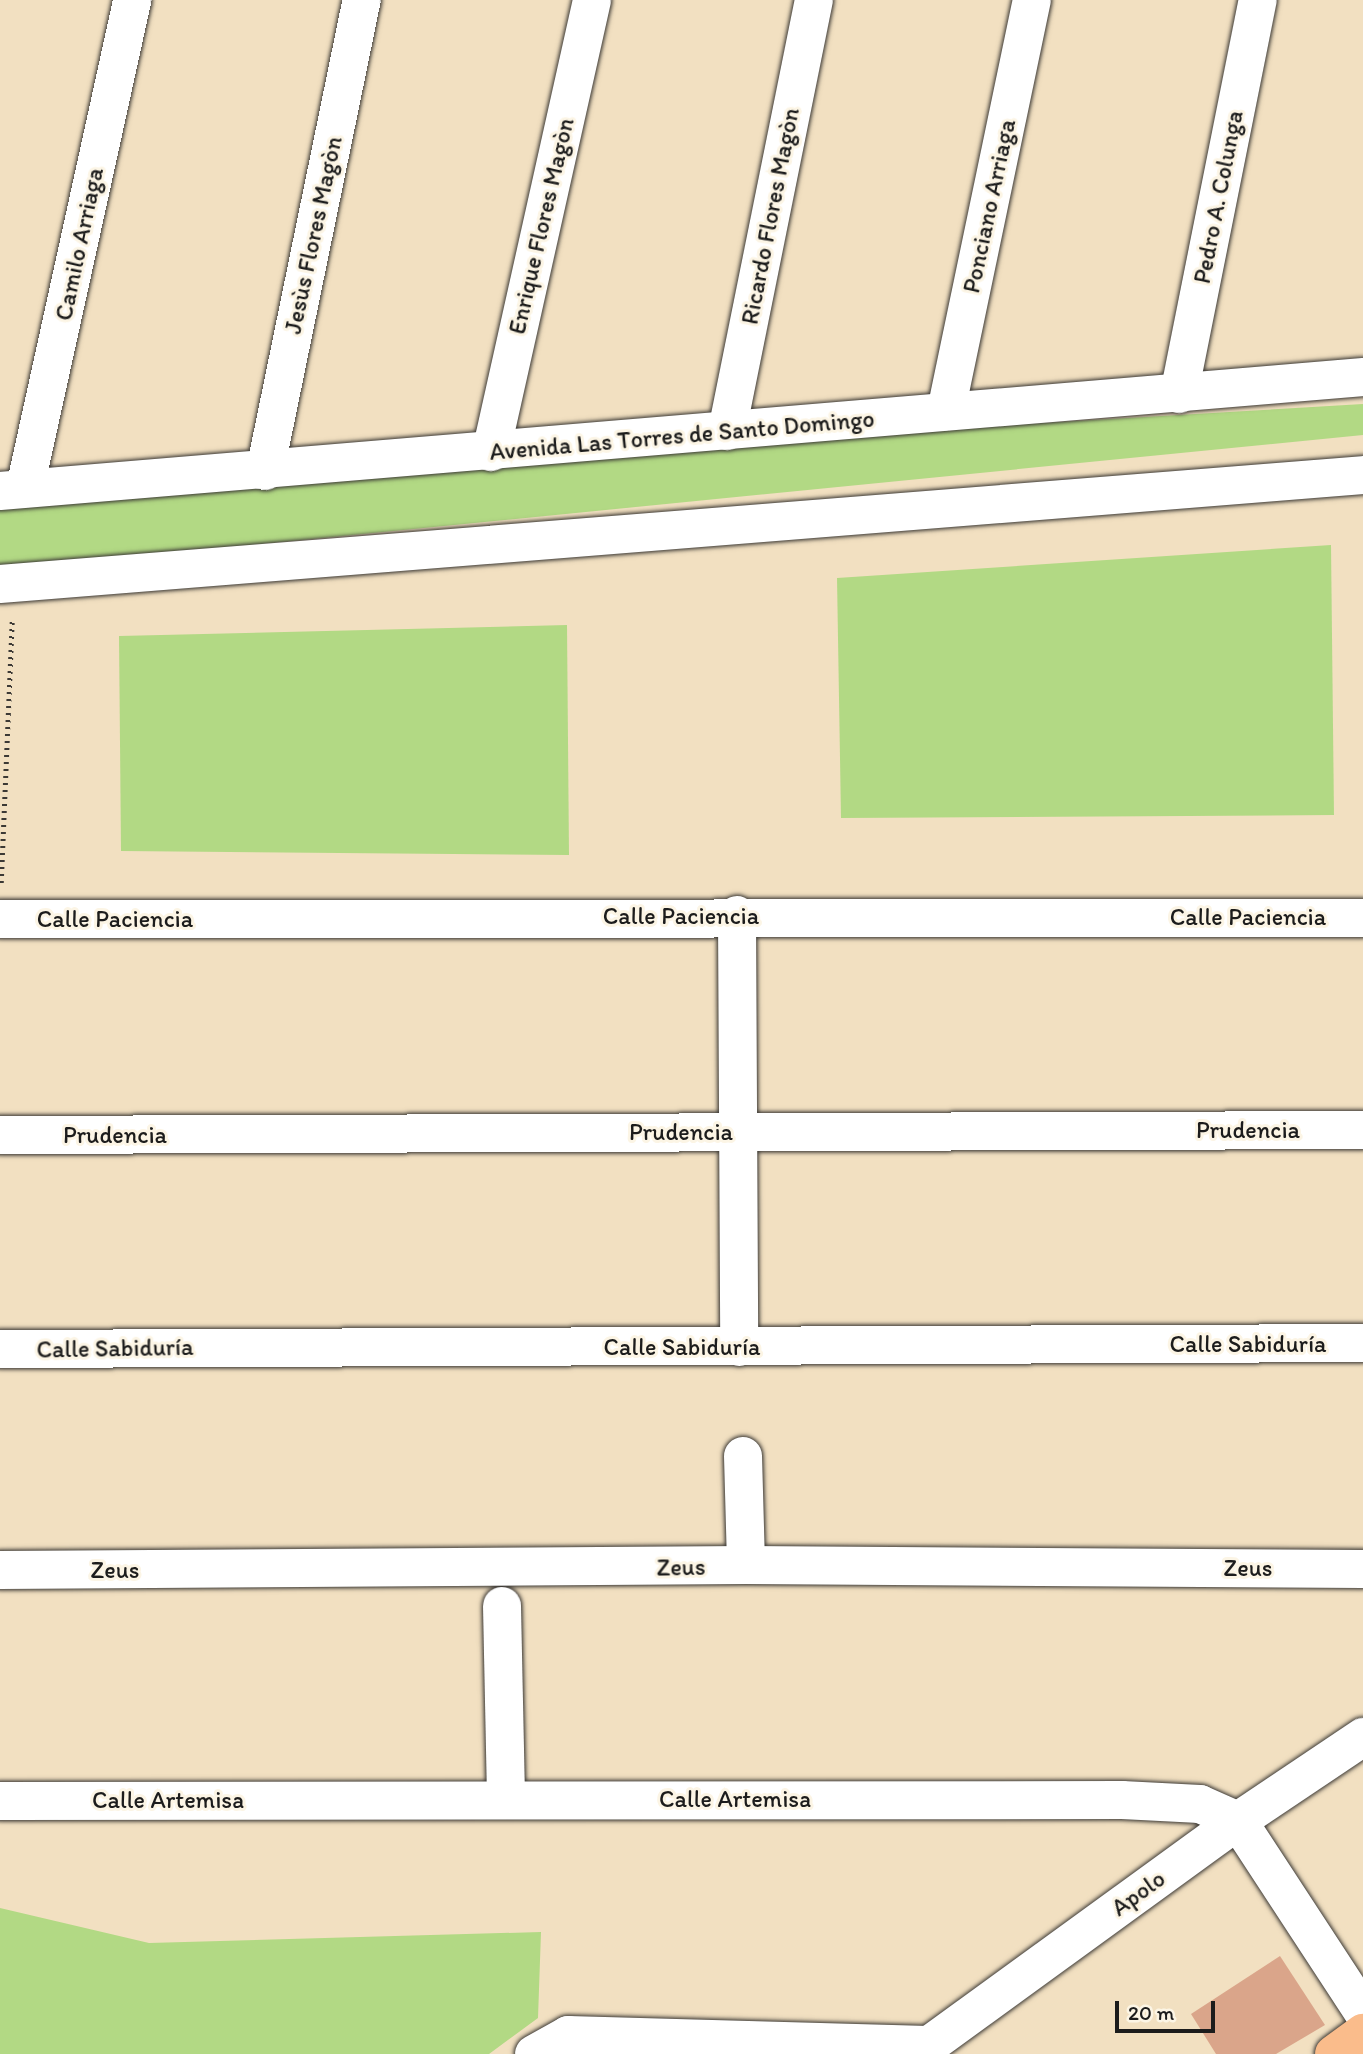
<!DOCTYPE html>
<html>
<head>
<meta charset="utf-8">
<style>
  body { margin:0 }
  #map { position:relative; width:1363px; height:2054px; overflow:hidden; background:#f2e0c1; font-family:Itim,sans-serif }
  div>[style] { position:absolute }
  .green>* { inset:0; background:#b2d984 }
  .building>* { inset:0; background:#daa58a }
  .path>* { height:4.5px; margin-top:-2.25px; transform-origin:0; background:repeating-linear-gradient(90deg,#3c3935 0 2px,transparent 0 7px) }
  .roads { filter:drop-shadow(0 0 2px #3c3935) drop-shadow(0 0 2px #3c3935) }
  .minor>* { height:38px; margin:-19px; padding:0 19px; transform-origin:19px; border-radius:19px; background:#fff }
  .major>* { height:38px; margin:-19px; padding:0 19px; transform-origin:19px; border-radius:19px; background:#fabc8b }
  span { translate:-50% -50%; white-space:nowrap; text-align:center; line-height:1.15; -webkit-text-stroke:6px #fcf5e5; paint-order:stroke }
  .street-label { font-size:24px; color:#1c1c1c }
  .scale { position:absolute; left:1115px; top:2001px; width:100px; height:32px; box-sizing:border-box; border:4px solid #1c1c1c; border-top:0; padding-left:9px; font-size:21px; line-height:24px; white-space:nowrap; color:#1c1c1c; -webkit-text-stroke:5px #fcf5e5; paint-order:stroke }
</style>
</head>
<body>
<div id="map">
  <div class="green">
    <i style="clip-path:polygon(1363px 404px,1363px 435px,0 570px,0 508px,635px 447px)"></i>
    <i style="clip-path:polygon(1331px 545px,1334px 815px,841px 818px,837px 578px)"></i>
    <i style="clip-path:polygon(567px 625px,569px 855px,121px 851px,119px 636px)"></i>
    <i style="clip-path:polygon(0 1908px,149px 1943px,541px 1932px,538px 2018px,489px 2054px,0 2054px)"></i>
  </div>
  <div class="building">
    <i style="clip-path:polygon(1280px 1956px,1325px 2025px,1276px 2054px,1216px 2054px,1191px 2014px)"></i>
  </div>
  <div class="path">
    <i style="left:1px;top:883px;width:264px;rotate:-87.6deg"></i>
  </div>
  <div class="roads">
    <div class="minor">
      <i style="left:1179px;top:394px;width:402px;rotate:-78.7deg"></i>
      <i style="left:946px;top:411px;width:420px;rotate:-78.2deg"></i>
      <i style="left:727px;top:431px;width:440px;rotate:-78.6deg"></i>
      <i style="left:491px;top:452px;width:463px;rotate:-77.4deg"></i>
      <i style="left:265px;top:471px;width:481px;rotate:-78.4deg"></i>
      <i style="left:25px;top:488px;width:500px;rotate:-77.6deg"></i>
      <i style="left:0;top:491px;width:1368px;rotate:-4.78deg"></i>
      <i style="left:0;top:584px;width:1367px;rotate:-4.57deg"></i>
      <i style="left:737px;top:915px;width:432px;rotate:89.7deg"></i>
      <i style="left:0;top:919px;width:1363px;rotate:-0.04deg"></i>
      <i style="left:0;top:1135px;width:1363px;rotate:-0.21deg"></i>
      <i style="left:0;top:1349px;width:1363px;rotate:-0.25deg"></i>
      <i style="left:743px;top:1456px;width:109px;rotate:88.4deg"></i>
      <i style="left:0;top:1570px;width:746px;rotate:-0.38deg"></i>
      <i style="left:746px;top:1565px;width:617px;rotate:0.37deg"></i>
      <i style="left:502px;top:1606px;width:193px;rotate:88.8deg"></i>
      <i style="left:0;top:1801px;width:1122px;rotate:-0.05deg"></i>
      <i style="left:1122px;top:1800px;width:78px;rotate:2.9deg"></i>
      <i style="left:1200px;top:1804px;width:42px;rotate:24.1deg"></i>
      <i style="left:1238px;top:1821px;width:228px;rotate:56.8deg"></i>
      <i style="left:534px;top:2054px;width:39px;rotate:-29deg"></i>
      <i style="left:568px;top:2035px;width:360px;rotate:1.6deg"></i>
      <i style="left:917px;top:2054px;width:397px;rotate:-36deg"></i>
      <i style="left:1238px;top:1821px;width:151px;rotate:-33.9deg"></i>
    </div>
    <div class="major">
      <i style="left:1334px;top:2054px;width:36px;rotate:-36deg"></i>
    </div>
  </div>
  <div class="street-label">
    <span style="left:1218px;top:197px;rotate:-79deg">Pedro A. Colunga</span>
    <span style="left:989px;top:206px;rotate:-78deg">Ponciano Arriaga</span>
    <span style="left:770px;top:216px;rotate:-79deg">Ricardo Flores Magòn</span>
    <span style="left:541px;top:226px;rotate:-77deg">Enrique Flores Magòn</span>
    <span style="left:313px;top:235px;rotate:-78deg">Jesùs Flores Magòn</span>
    <span style="left:79px;top:244px;rotate:-78deg">Camilo Arriaga</span>
    <span style="left:682px;top:435px;rotate:-5deg">Avenida Las Torres de Santo Domingo</span>
    <span style="left:681px;top:916px">Calle Paciencia</span>
    <span style="left:1248px;top:917px">Calle Paciencia</span>
    <span style="left:115px;top:919px">Calle Paciencia</span>
    <span style="left:1248px;top:1130px">Prudencia</span>
    <span style="left:681px;top:1132px">Prudencia</span>
    <span style="left:115px;top:1135px">Prudencia</span>
    <span style="left:1248px;top:1344px">Calle Sabiduría</span>
    <span style="left:682px;top:1347px">Calle Sabiduría</span>
    <span style="left:115px;top:1348px;rotate:-1deg">Calle Sabiduría</span>
    <span style="left:681px;top:1567px;rotate:-1deg">Zeus</span>
    <span style="left:1248px;top:1568px">Zeus</span>
    <span style="left:115px;top:1570px">Zeus</span>
    <span style="left:735px;top:1799px">Calle Artemisa</span>
    <span style="left:168px;top:1800px">Calle Artemisa</span>
    <span style="left:1138px;top:1893px;rotate:-36deg">Apolo</span>
  </div>
  <div class="scale">20 m</div>
</div>
</body>
</html>
